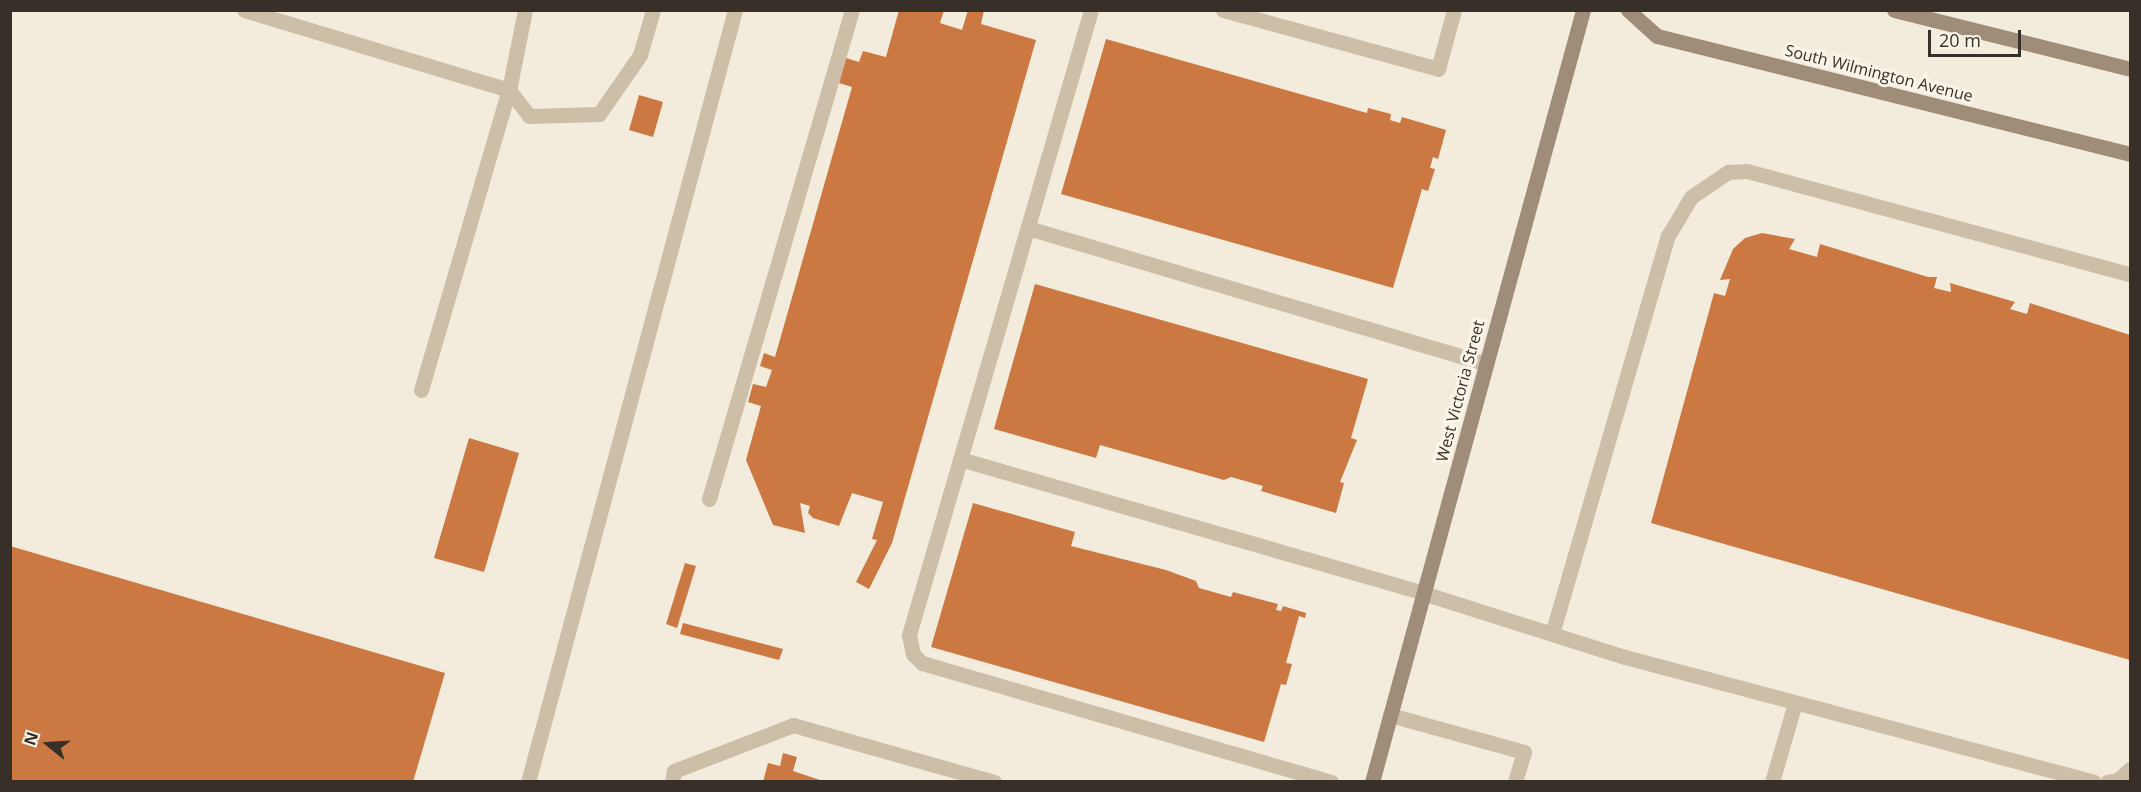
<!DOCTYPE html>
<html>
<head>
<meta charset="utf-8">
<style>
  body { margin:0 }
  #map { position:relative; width:2141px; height:792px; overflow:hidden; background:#f3ecdc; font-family:"Open Sans",sans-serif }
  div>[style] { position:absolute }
  .building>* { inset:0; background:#cb7843 }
  .service>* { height:15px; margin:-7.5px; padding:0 7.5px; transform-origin:7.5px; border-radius:7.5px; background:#ccbea7 }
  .secondary>* { height:15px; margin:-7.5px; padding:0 7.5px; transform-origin:7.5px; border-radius:7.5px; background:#a08d79 }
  span { translate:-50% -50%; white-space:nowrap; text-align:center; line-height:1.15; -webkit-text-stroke:6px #fbf5e9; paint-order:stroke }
  .street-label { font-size:16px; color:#383028 }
  .frame { position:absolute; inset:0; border:12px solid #383028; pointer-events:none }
  .north { position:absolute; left:18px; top:714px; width:60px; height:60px; -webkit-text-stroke:4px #fbf5e9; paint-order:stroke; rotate:288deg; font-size:16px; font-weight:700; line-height:24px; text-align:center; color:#383028 }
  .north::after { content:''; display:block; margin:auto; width:21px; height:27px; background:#383028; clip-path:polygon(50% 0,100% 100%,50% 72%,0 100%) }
  .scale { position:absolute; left:1928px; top:30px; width:93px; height:27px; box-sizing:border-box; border:3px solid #383028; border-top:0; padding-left:8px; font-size:18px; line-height:21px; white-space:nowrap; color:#383028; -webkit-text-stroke:4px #fbf5e9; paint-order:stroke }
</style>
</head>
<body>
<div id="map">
  <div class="building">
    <i style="clip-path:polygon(899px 10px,944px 10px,940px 23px,962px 30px,968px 10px,984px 10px,981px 24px,1036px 40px,892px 543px,869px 589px,856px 582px,877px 540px,872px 539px,883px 502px,852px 493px,839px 526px,813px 518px,808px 513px,810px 506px,800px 503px,805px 533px,773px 525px,746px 460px,761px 406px,748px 402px,753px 384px,766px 387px,772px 370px,760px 366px,764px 353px,775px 357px,852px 87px,839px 83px,846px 58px,859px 62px,863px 51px,886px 57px)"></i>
    <i style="clip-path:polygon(1106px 39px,1367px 113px,1368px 108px,1391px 114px,1390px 120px,1400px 123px,1402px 117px,1446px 130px,1438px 159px,1433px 157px,1430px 168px,1435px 169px,1428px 191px,1422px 189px,1393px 288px,1061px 194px)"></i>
    <i style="clip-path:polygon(639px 95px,663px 102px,653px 137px,629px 130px)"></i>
    <i style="clip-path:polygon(1762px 233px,1795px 239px,1789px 249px,1817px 257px,1820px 244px,1928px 277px,1937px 277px,1934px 288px,1951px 292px,1950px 283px,2015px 302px,2010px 309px,2027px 314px,2030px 303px,2130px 335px,2130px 660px,1651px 523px,1714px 293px,1725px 296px,1730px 279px,1720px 280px,1733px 249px,1745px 238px)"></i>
    <i style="clip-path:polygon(1035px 284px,1368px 379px,1351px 438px,1357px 440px,1340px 482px,1344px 483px,1336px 513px,1261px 491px,1263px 486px,1231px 477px,1224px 480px,1100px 445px,1096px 458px,994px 429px)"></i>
    <i style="clip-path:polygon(469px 438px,519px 453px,484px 572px,434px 558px)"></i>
    <i style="clip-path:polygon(973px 503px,1075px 532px,1071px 546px,1166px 570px,1196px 581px,1199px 588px,1231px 597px,1233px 592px,1278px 604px,1276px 610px,1281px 611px,1283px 606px,1306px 613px,1305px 618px,1299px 616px,1286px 663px,1292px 664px,1286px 685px,1281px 684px,1264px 742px,931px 647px)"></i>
    <i style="clip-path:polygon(10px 546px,445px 673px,413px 782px,10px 782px)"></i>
    <i style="clip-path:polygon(685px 563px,696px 566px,677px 628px,666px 624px)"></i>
    <i style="clip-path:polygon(683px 623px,783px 649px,779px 660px,680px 634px)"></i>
    <i style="clip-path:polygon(783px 753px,797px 757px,793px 771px,826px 782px,763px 782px,768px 763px,780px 766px)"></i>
  </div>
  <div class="service">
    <i style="left:244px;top:10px;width:277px;rotate:16.8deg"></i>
    <i style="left:509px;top:90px;width:33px;rotate:52deg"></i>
    <i style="left:529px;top:116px;width:70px;rotate:-1.6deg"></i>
    <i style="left:599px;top:114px;width:72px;rotate:-55.2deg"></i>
    <i style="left:640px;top:55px;width:47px;rotate:-73.9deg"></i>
    <i style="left:1091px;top:10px;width:651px;rotate:106.24deg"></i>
    <i style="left:909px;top:635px;width:19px;rotate:78deg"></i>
    <i style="left:913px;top:654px;width:13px;rotate:45deg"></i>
    <i style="left:922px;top:663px;width:426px;rotate:16.2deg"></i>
    <i style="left:1223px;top:10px;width:223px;rotate:15.3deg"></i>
    <i style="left:1438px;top:69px;width:61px;rotate:-74.8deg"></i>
    <i style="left:1028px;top:228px;width:478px;rotate:16.5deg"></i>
    <i style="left:421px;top:390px;width:313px;rotate:-73.7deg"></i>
    <i style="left:509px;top:90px;width:82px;rotate:-78.7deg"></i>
    <i style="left:960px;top:459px;width:482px;rotate:16.1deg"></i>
    <i style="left:1423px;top:593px;width:212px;rotate:17.6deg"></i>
    <i style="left:1625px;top:657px;width:485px;rotate:14.9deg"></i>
    <i style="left:709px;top:499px;width:509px;rotate:-73.7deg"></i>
    <i style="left:1552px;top:634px;width:415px;rotate:-73.8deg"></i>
    <i style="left:1668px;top:236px;width:45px;rotate:-59.5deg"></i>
    <i style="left:1691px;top:197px;width:45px;rotate:-34deg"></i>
    <i style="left:1728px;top:172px;width:19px;rotate:-3deg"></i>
    <i style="left:1747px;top:171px;width:397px;rotate:15.1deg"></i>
    <i style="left:1390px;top:715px;width:139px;rotate:15.4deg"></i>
    <i style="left:1524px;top:752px;width:31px;rotate:107deg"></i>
    <i style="left:528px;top:782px;width:799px;rotate:-74.99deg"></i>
    <i style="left:672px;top:782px;width:11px;rotate:-80deg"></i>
    <i style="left:674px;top:771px;width:128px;rotate:-21.1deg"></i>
    <i style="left:793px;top:725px;width:209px;rotate:15.8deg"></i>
    <i style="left:1772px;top:782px;width:82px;rotate:-73.8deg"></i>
    <i style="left:2107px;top:782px;width:11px;rotate:-10deg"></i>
    <i style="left:2118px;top:780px;width:16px;rotate:-43deg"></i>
  </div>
  <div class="secondary">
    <i style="left:1628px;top:10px;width:39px;rotate:42deg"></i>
    <i style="left:1657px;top:36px;width:487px;rotate:14deg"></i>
    <i style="left:1894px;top:10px;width:243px;rotate:14deg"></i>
    <i style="left:1372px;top:782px;width:800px;rotate:-74.71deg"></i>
  </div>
  <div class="street-label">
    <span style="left:1879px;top:73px;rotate:14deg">South Wilmington Avenue</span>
    <span style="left:1460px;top:391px;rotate:-75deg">West Victoria Street</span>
  </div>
  <div class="frame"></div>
  <div class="north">N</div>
  <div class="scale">20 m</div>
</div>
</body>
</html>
